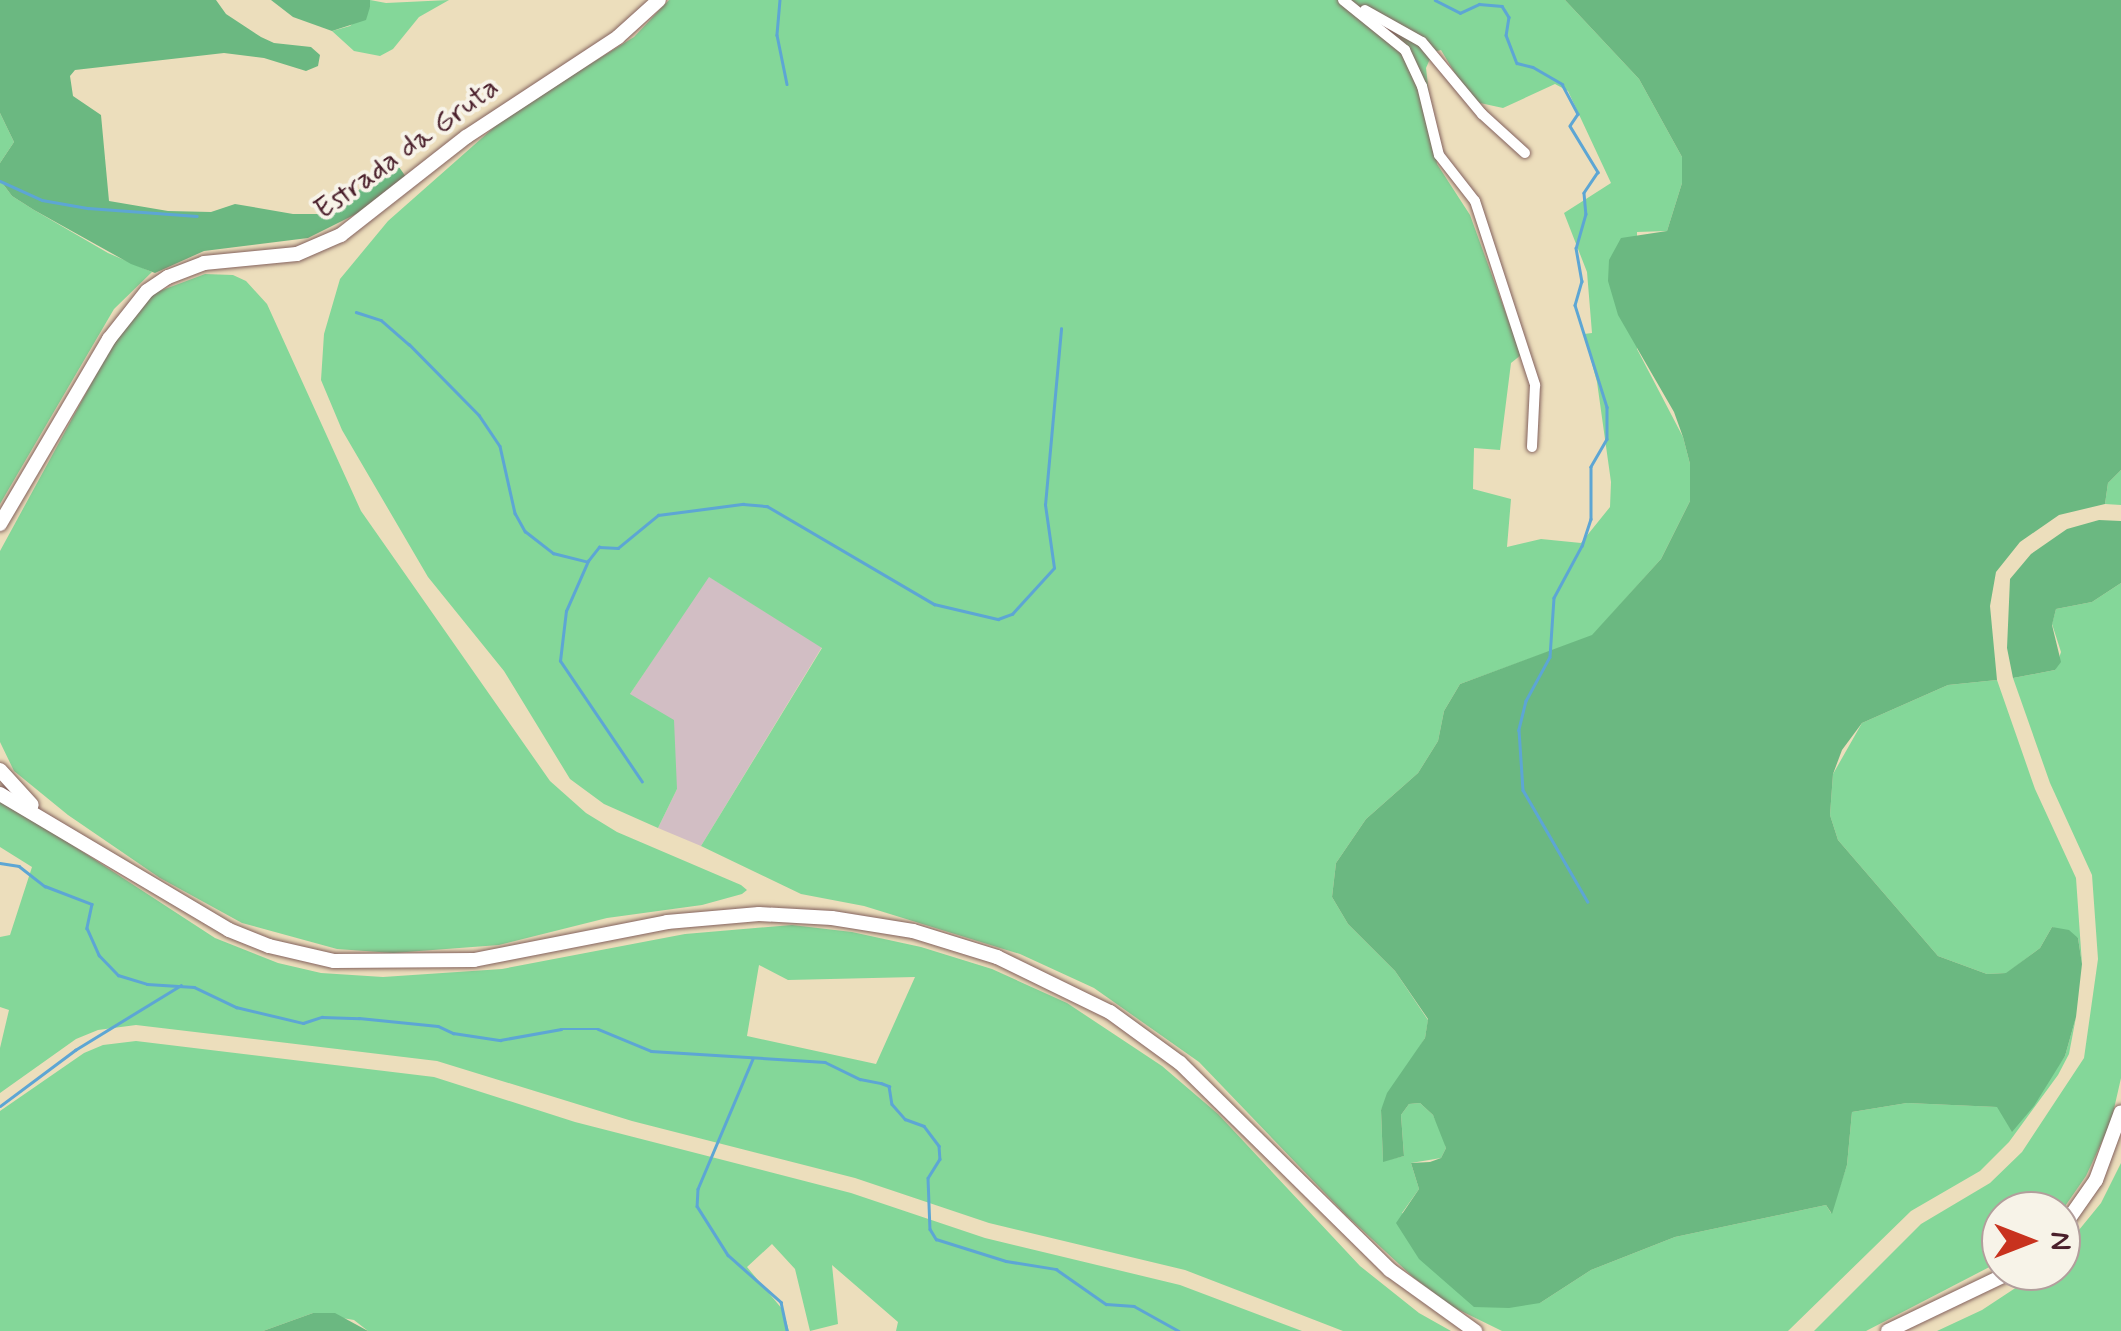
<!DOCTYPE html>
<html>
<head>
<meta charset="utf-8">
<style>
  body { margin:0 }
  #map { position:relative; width:2121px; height:1331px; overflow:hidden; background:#ecdebc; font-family:Mynerve,sans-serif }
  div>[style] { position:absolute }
  .industrial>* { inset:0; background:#d2bec4 }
  .green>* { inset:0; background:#84d799 }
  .forest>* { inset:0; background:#6bb881 }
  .stream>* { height:2.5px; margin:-1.25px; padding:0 1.25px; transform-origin:1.25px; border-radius:1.25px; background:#5da6d4 }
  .roads { filter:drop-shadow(0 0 2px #83625e) drop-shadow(0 0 2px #83625e) }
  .street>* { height:10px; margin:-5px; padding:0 5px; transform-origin:5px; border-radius:5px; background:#fff }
  .secondary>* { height:14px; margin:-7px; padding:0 7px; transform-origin:7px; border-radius:7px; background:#fff }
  span { translate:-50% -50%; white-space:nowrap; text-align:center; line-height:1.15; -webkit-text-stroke:8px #f7f3e8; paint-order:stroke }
  .street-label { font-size:30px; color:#4a1f2b }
  .north { position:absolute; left:1981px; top:1191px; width:100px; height:100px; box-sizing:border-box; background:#f7f3e8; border:2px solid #b29e9c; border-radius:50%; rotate:90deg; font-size:28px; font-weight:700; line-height:40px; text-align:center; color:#4a1f2b }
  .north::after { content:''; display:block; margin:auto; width:35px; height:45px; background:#c8321e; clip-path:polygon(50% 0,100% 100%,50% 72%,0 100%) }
</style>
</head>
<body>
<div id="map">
  <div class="industrial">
    <i style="clip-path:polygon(708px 576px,822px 647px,701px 846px,658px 828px,677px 789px,630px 694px)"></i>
  </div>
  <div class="green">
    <i style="clip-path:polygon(370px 0,386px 3px,449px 0,419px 17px,393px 49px,380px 56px,354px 51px,332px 31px,350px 26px,370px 7px)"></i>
    <i style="clip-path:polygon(evenodd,669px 0,1565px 0,1639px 79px,1682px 157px,1682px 183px,1667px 231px,1637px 232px,1637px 349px,1683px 437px,1690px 464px,1690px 501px,1661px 559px,1592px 636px,1460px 684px,1444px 711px,1438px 741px,1418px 773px,1366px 819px,1336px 863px,1332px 897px,1348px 924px,1395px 971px,1428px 1020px,1425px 1038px,1381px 1110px,1383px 1161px,1404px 1156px,1401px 1115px,1409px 1104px,1420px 1103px,1433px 1115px,1443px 1135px,1446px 1148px,1441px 1158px,1411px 1163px,1419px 1189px,1402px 1213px,1540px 1303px,1591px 1270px,1675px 1237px,1826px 1205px,1831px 1213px,1847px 1165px,1852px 1112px,1907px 1103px,1998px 1107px,2012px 1131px,2065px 1056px,2076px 1017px,2069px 1054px,2058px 1075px,2009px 1142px,1980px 1171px,1911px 1211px,1788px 1331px,1502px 1331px,1451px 1306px,1413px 1277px,1346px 1215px,1199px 1062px,1094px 988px,1020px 954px,864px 906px,801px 894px,701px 846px,822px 648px,709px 577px,630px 694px,674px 720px,677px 789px,658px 828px,604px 804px,570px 779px,504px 671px,428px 577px,342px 430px,321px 380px,324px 334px,340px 279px,388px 221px,508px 115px,634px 37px,669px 0,1441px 50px,1465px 90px,1480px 103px,1503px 108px,1555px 84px,1568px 91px,1611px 183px,1564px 213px,1587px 272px,1592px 333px,1584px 334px,1597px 382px,1611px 482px,1610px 507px,1581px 543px,1541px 539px,1507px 547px,1511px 499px,1473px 489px,1474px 448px,1500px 450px,1511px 363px,1521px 355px,1470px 215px,1437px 164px,1426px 68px,1433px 52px,1441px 50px)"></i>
    <i style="clip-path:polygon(0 113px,14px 142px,0 163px)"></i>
    <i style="clip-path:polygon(0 180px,12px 196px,34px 210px,108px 253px,152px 272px,114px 309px,0 504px)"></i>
    <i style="clip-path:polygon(205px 274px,233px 275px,246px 281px,267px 304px,361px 511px,550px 781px,586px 813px,617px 832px,741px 885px,747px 890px,742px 894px,702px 905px,607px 918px,499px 945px,393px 953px,337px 949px,242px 923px,160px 878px,68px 815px,14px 771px,0 742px,0 551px,121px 329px,149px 295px)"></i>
    <i style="clip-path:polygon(2121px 470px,2121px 505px,2105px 504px,2108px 483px)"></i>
    <i style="clip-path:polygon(2121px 583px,2121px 1078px,2111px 1122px,2086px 1176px,2061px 1212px,2001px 1211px,2001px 1261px,1866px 1331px,1814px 1331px,1921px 1224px,1990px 1183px,2022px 1152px,2084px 1058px,2098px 959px,2092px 875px,2050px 783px,2013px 678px,2055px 670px,2061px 652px,2052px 624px,2056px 609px,2092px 602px)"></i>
    <i style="clip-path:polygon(1997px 680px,2035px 789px,2076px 878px,2082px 964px,2078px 938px,2052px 927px,2040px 948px,2007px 973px,1987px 974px,1938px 956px,1838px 840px,1830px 815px,1833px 774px,1862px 723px,1948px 685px)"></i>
    <i style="clip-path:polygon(evenodd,0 798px,215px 938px,278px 963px,321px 973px,383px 977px,502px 969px,685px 934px,792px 925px,852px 932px,921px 947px,992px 969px,1067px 1003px,1162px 1066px,1218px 1114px,1360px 1266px,1419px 1313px,1451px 1331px,1343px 1331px,1185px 1270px,989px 1223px,855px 1178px,632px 1121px,437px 1061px,136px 1025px,98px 1030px,76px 1039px,0 1093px,0 1048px,9px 1010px,0 1007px,0 937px,10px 935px,32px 867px,0 847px,0 798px,759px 965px,788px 980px,915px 977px,876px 1064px,747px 1036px,759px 965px)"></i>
    <i style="clip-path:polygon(136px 1041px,434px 1077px,575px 1122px,851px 1193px,985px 1238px,1180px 1285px,1302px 1331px,896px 1331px,898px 1322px,832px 1265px,838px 1324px,810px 1331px,795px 1269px,772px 1244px,747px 1267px,783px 1310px,789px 1331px,368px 1331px,354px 1320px,313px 1313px,263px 1331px,0 1331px,0 1111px,84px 1053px,103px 1045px)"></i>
    <i style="clip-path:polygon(2121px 1163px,2121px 1331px,1937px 1331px,1982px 1310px,2041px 1271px,2061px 1271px,2061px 1252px,2101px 1203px)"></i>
  </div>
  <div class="forest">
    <i style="clip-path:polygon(0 0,216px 0,226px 14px,261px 37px,274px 43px,311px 47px,320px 55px,318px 66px,306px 71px,264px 58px,224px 53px,75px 70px,70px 76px,73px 96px,101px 115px,109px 201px,168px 211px,211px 212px,235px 204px,293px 214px,322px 214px,346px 201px,394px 160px,406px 177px,358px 213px,308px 238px,204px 251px,155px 273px,131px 264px,34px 210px,12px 196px,0 180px,0 163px,14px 142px,0 113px)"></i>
    <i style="clip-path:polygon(271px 0,370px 0,370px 7px,366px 20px,332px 31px,293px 17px)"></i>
    <i style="clip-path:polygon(1565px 0,2121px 0,2121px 470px,2108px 483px,2105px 504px,2059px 515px,2020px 542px,1996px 572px,1990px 606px,1997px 680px,1948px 685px,1862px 723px,1842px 750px,1833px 774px,1830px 815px,1838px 840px,1938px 956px,1987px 974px,2006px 973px,2040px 948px,2052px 927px,2069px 930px,2078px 938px,2082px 964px,2076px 1017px,2065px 1056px,2034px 1106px,2012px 1132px,1997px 1107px,1907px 1103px,1852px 1112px,1847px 1165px,1832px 1214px,1826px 1205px,1675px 1237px,1591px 1270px,1540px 1303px,1509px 1308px,1474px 1307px,1419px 1259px,1396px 1223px,1419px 1189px,1411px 1163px,1430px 1162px,1441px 1158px,1446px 1148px,1433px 1115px,1420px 1103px,1409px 1104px,1401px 1115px,1404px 1156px,1383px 1162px,1381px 1110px,1387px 1093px,1425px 1038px,1428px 1019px,1395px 971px,1348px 924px,1332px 897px,1336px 863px,1366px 819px,1418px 773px,1438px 741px,1444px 711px,1460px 684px,1592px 635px,1661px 559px,1690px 501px,1690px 464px,1683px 437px,1674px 412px,1618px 315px,1608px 281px,1609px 260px,1621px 238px,1667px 231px,1682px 183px,1682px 157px,1639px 79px)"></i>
    <i style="clip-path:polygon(2099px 520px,2121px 521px,2121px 583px,2092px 602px,2056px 609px,2052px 625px,2061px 662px,2055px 670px,2013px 678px,2007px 648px,2010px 579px,2031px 554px,2067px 529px)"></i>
    <i style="clip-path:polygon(313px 1313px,335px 1313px,368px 1331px,263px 1331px)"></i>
  </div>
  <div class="stream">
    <i style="left:780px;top:0;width:35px;rotate:95deg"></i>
    <i style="left:777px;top:35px;width:50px;rotate:78.5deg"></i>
    <i style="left:1435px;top:0;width:28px;rotate:27deg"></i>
    <i style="left:1460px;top:13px;width:21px;rotate:-25deg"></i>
    <i style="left:1479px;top:4px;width:23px;rotate:5deg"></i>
    <i style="left:1502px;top:6px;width:13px;rotate:58deg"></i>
    <i style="left:1509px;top:17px;width:18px;rotate:99deg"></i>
    <i style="left:1506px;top:35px;width:30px;rotate:69deg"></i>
    <i style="left:1517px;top:63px;width:16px;rotate:14deg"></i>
    <i style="left:1533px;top:67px;width:34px;rotate:30deg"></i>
    <i style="left:1562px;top:84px;width:34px;rotate:62deg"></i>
    <i style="left:1578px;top:114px;width:14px;rotate:124deg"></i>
    <i style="left:1570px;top:126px;width:54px;rotate:58.7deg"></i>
    <i style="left:1598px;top:172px;width:25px;rotate:124deg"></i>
    <i style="left:1584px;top:193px;width:21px;rotate:85deg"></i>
    <i style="left:1586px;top:214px;width:35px;rotate:106deg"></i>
    <i style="left:1576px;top:248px;width:34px;rotate:80deg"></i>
    <i style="left:1582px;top:281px;width:25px;rotate:106deg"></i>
    <i style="left:1575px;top:305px;width:107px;rotate:72.6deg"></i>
    <i style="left:1607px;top:407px;width:32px;rotate:90deg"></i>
    <i style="left:1607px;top:439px;width:32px;rotate:120deg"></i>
    <i style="left:1591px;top:467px;width:52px;rotate:90deg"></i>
    <i style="left:1591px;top:519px;width:28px;rotate:108deg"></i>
    <i style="left:1582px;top:546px;width:59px;rotate:118.3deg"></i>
    <i style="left:1554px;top:598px;width:59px;rotate:93.9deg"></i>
    <i style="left:1550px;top:657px;width:50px;rotate:118.6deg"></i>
    <i style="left:1526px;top:701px;width:30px;rotate:104deg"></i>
    <i style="left:1519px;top:730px;width:60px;rotate:86.2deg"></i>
    <i style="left:1523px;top:790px;width:129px;rotate:59.9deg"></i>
    <i style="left:0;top:181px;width:46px;rotate:24.3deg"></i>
    <i style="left:42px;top:200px;width:47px;rotate:9.9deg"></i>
    <i style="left:88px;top:208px;width:109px;rotate:4.2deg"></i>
    <i style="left:356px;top:312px;width:26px;rotate:18deg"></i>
    <i style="left:381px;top:320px;width:37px;rotate:41deg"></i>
    <i style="left:409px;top:344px;width:100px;rotate:45.4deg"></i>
    <i style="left:479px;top:415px;width:37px;rotate:56deg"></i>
    <i style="left:500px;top:446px;width:69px;rotate:77.4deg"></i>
    <i style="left:515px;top:513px;width:21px;rotate:61deg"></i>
    <i style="left:525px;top:531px;width:36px;rotate:38deg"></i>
    <i style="left:553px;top:553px;width:34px;rotate:14deg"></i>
    <i style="left:642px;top:782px;width:146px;rotate:-124.1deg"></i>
    <i style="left:560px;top:661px;width:50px;rotate:-83.2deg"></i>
    <i style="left:566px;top:611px;width:55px;rotate:-66.3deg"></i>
    <i style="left:588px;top:561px;width:18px;rotate:-52deg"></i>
    <i style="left:599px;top:547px;width:19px;rotate:3deg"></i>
    <i style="left:618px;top:548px;width:52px;rotate:-39.5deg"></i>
    <i style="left:658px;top:515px;width:86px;rotate:-7.4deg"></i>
    <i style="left:743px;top:504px;width:24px;rotate:5deg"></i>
    <i style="left:767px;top:506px;width:194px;rotate:30.4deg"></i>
    <i style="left:934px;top:604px;width:66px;rotate:13.2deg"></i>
    <i style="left:998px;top:619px;width:15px;rotate:-20deg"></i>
    <i style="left:1012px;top:614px;width:62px;rotate:-47.6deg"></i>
    <i style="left:1054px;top:568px;width:64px;rotate:-98.1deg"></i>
    <i style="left:1045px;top:505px;width:177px;rotate:-84.8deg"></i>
    <i style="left:0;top:863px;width:19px;rotate:9deg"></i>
    <i style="left:19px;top:866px;width:33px;rotate:38deg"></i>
    <i style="left:45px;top:886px;width:50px;rotate:21deg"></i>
    <i style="left:92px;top:904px;width:25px;rotate:102deg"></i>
    <i style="left:87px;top:928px;width:30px;rotate:66deg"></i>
    <i style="left:99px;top:955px;width:28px;rotate:46deg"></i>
    <i style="left:118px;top:975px;width:30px;rotate:17deg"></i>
    <i style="left:147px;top:984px;width:47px;rotate:3.7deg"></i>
    <i style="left:194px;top:987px;width:47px;rotate:25.5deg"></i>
    <i style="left:236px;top:1007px;width:69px;rotate:13.4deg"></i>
    <i style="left:303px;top:1023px;width:20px;rotate:-18deg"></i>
    <i style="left:322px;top:1017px;width:37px;rotate:2deg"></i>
    <i style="left:359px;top:1018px;width:79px;rotate:5.8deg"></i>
    <i style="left:438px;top:1026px;width:17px;rotate:25deg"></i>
    <i style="left:453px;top:1033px;width:48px;rotate:8.5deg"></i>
    <i style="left:500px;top:1040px;width:62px;rotate:-10.2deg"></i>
    <i style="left:561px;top:1029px;width:37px"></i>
    <i style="left:598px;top:1029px;width:57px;rotate:22.5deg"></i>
    <i style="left:651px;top:1051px;width:174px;rotate:3.6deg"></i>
    <i style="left:825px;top:1062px;width:39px;rotate:26deg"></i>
    <i style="left:860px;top:1079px;width:21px;rotate:11deg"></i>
    <i style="left:881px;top:1083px;width:9px;rotate:21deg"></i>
    <i style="left:889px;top:1086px;width:18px;rotate:81deg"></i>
    <i style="left:892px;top:1104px;width:20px;rotate:49deg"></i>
    <i style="left:905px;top:1119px;width:20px;rotate:20deg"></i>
    <i style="left:924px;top:1126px;width:25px;rotate:53deg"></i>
    <i style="left:939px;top:1146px;width:13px;rotate:86deg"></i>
    <i style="left:940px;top:1159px;width:22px;rotate:122deg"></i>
    <i style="left:928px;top:1178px;width:51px;rotate:87.8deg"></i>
    <i style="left:930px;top:1229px;width:12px;rotate:59deg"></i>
    <i style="left:936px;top:1239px;width:73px;rotate:17.4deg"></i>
    <i style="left:1006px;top:1261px;width:51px;rotate:9.1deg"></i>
    <i style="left:1056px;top:1269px;width:61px;rotate:35deg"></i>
    <i style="left:1106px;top:1304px;width:28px;rotate:4deg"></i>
    <i style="left:1134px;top:1306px;width:51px;rotate:29.1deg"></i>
    <i style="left:753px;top:1059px;width:141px;rotate:112.9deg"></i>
    <i style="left:698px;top:1189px;width:17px;rotate:93deg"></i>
    <i style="left:697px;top:1206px;width:58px;rotate:57.7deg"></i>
    <i style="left:728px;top:1255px;width:71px;rotate:41.6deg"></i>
    <i style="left:781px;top:1302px;width:30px;rotate:78deg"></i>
    <i style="left:0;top:1106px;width:94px;rotate:-36.7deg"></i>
    <i style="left:75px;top:1050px;width:124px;rotate:-31.5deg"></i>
  </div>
  <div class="roads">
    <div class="street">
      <i style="left:1343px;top:0;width:80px;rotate:38.9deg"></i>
      <i style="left:1405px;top:50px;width:40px;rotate:65deg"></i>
      <i style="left:1422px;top:86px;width:71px;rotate:76.2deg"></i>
      <i style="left:1439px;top:155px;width:58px;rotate:52deg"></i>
      <i style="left:1475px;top:201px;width:194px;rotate:71.9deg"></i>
      <i style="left:1535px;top:385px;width:62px;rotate:92.8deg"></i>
      <i style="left:1365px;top:10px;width:65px;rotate:29.3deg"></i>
      <i style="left:1422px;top:42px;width:94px;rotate:50.2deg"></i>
      <i style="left:1482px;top:114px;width:58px;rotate:42.2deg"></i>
    </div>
    <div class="secondary">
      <i style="left:0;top:524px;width:215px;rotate:-59.5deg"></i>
      <i style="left:109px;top:339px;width:61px;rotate:-51.6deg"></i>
      <i style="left:147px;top:291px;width:25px;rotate:-34deg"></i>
      <i style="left:168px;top:277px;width:39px;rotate:-21deg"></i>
      <i style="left:204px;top:263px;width:93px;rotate:-5.5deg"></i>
      <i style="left:297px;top:254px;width:48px;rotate:-23.4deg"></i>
      <i style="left:341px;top:235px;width:159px;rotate:-38.1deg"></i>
      <i style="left:466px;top:137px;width:182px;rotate:-33.3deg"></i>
      <i style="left:618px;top:37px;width:55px;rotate:-42.1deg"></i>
      <i style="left:0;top:770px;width:47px;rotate:47.6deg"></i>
      <i style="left:0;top:794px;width:266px;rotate:30.7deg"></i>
      <i style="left:229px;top:930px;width:43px;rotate:21.8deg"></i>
      <i style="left:269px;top:946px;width:67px;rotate:13deg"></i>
      <i style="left:334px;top:961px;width:140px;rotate:-0.4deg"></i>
      <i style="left:474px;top:960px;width:197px;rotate:-11.1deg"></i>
      <i style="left:667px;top:922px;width:92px;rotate:-5deg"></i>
      <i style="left:759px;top:914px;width:73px;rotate:3.1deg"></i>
      <i style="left:832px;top:918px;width:82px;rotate:9.1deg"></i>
      <i style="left:913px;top:931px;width:88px;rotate:17.2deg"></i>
      <i style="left:997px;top:957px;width:126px;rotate:26deg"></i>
      <i style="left:1110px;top:1012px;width:87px;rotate:36.1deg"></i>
      <i style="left:1180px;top:1063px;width:295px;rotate:44.6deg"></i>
      <i style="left:1390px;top:1270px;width:105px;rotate:35.7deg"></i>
      <i style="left:2061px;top:1230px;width:61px;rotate:-55deg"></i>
      <i style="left:2096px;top:1180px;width:72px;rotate:-69.8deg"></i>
      <i style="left:1888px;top:1331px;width:139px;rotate:-25.6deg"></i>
    </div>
  </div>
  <div class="street-label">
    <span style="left:407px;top:149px;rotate:-36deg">Estrada da Gruta</span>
  </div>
  <div class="north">N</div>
</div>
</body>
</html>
